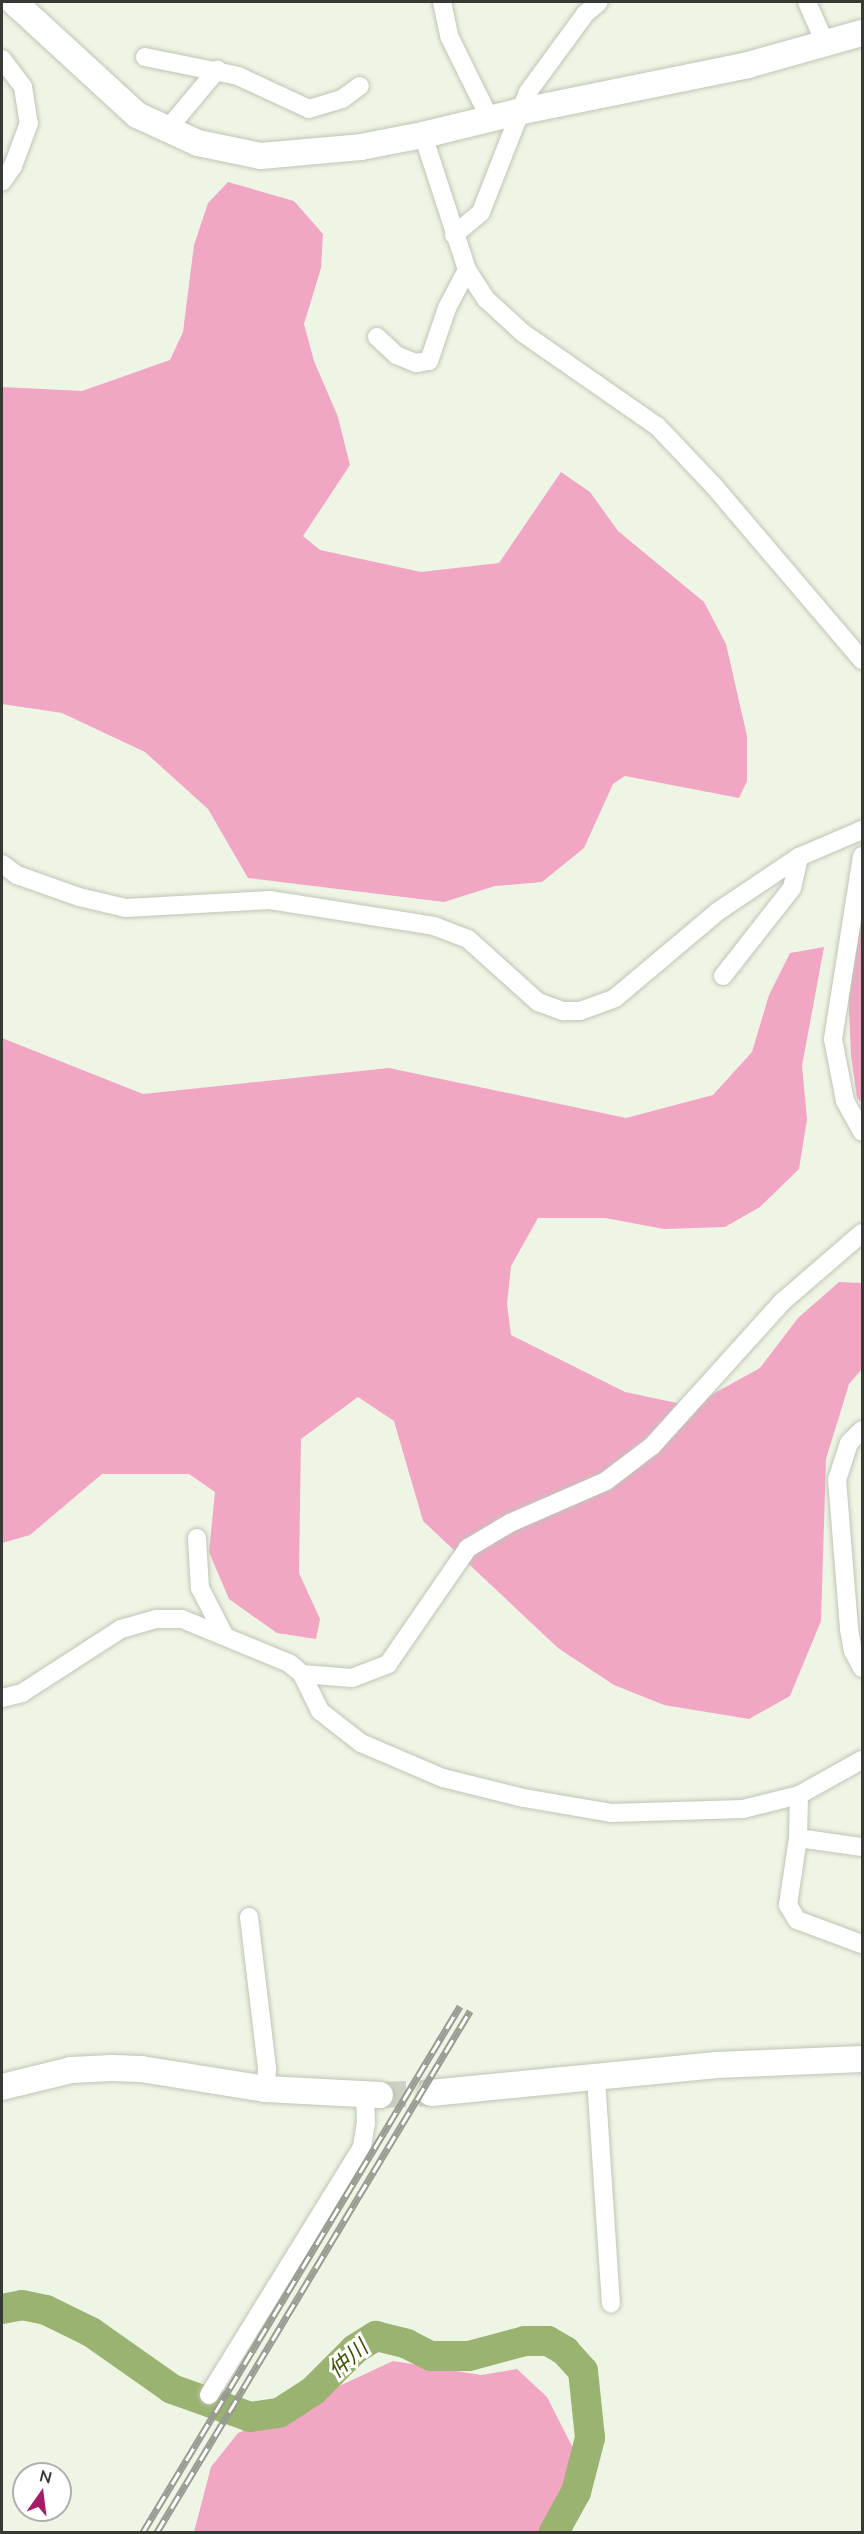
<!DOCTYPE html>
<html>
<head>
<meta charset="utf-8">
<style>
  body { margin:0 }
  #map { position:relative; width:864px; height:2534px; overflow:hidden; background:#eff5e5; font-family:Mulish,"Noto Sans JP",sans-serif }
  div>[style] { position:absolute }
  .forest>* { inset:0; background:#f1a7c4 }
  .river>* { height:30px; margin:-15px; padding:0 15px; transform-origin:15px; border-radius:15px; background:#9bb370 }
  .secondary-tunnel>* { height:26px; margin-top:-13px; transform-origin:0; background:repeating-linear-gradient(90deg,#cad0c2 0 26px,transparent 0 39px) }
  .roads { filter:drop-shadow(0 0 2px #bfc5b6) drop-shadow(0 0 2px #bfc5b6) }
  .street>* { height:18px; margin:-9px; padding:0 9px; transform-origin:9px; border-radius:9px; background:#fff }
  .secondary>* { height:26px; margin:-13px; padding:0 13px; transform-origin:13px; border-radius:13px; background:#fff }
  .rail>* { height:7px; margin-top:-3.5px; transform-origin:0; background:repeating-linear-gradient(90deg,#fff 0 14px,#979c90 0 28px); box-sizing:border-box; border-block:2px solid #979c90 }
  span { translate:-50% -50%; white-space:nowrap; text-align:center; line-height:1.15; -webkit-text-stroke:6px #fff; paint-order:stroke }
  .water-label { font-size:22px; color:#405406; font-style:italic }
  .frame { position:absolute; inset:0; border:3px solid #373a34; pointer-events:none }
  .north { position:absolute; left:12px; top:2462px; width:60px; height:60px; box-sizing:border-box; background:#fff; border:2px solid #afb0ae; border-radius:50%; rotate:14deg; font-size:16px; font-weight:700; line-height:24px; text-align:center; color:#373a34 }
  .north::after { content:''; display:block; margin:auto; width:21px; height:27px; background:#a51d66; clip-path:polygon(50% 0,100% 100%,50% 72%,0 100%) }
</style>
</head>
<body>
<div id="map">
  <div class="forest">
    <i style="clip-path:polygon(228px 182px,294px 201px,323px 234px,321px 268px,304px 324px,314px 361px,338px 417px,350px 465px,303px 536px,320px 550px,421px 572px,499px 563px,561px 472px,590px 492px,618px 531px,704px 602px,726px 644px,747px 736px,747px 781px,739px 798px,625px 776px,613px 784px,584px 848px,542px 882px,495px 886px,444px 902px,248px 878px,208px 809px,145px 752px,62px 713px,2px 704px,2px 387px,82px 391px,170px 360px,183px 332px,194px 245px,208px 203px)"></i>
    <i style="clip-path:polygon(862px 920px,862px 1103px,857px 1098px,851px 1056px,848px 986px)"></i>
    <i style="clip-path:polygon(824px 947px,802px 1066px,807px 1119px,799px 1169px,760px 1207px,725px 1227px,664px 1229px,605px 1218px,538px 1218px,511px 1266px,507px 1304px,511px 1335px,625px 1392px,691px 1406px,760px 1368px,798px 1318px,839px 1282px,862px 1283px,862px 1369px,849px 1384px,826px 1459px,821px 1621px,790px 1696px,749px 1719px,664px 1705px,614px 1685px,558px 1648px,423px 1521px,394px 1421px,358px 1397px,301px 1439px,299px 1573px,320px 1619px,316px 1639px,277px 1633px,229px 1599px,209px 1552px,215px 1492px,189px 1474px,102px 1474px,30px 1535px,2px 1543px,2px 1038px,143px 1094px,389px 1068px,626px 1118px,713px 1095px,752px 1052px,769px 995px,790px 953px)"></i>
    <i style="clip-path:polygon(393px 2361px,481px 2375px,517px 2369px,547px 2397px,574px 2450px,571px 2492px,544px 2532px,194px 2532px,211px 2467px,238px 2433px)"></i>
  </div>
  <div class="river">
    <i style="left:2px;top:2309px;width:20px;rotate:-11deg"></i>
    <i style="left:22px;top:2305px;width:25px;rotate:12deg"></i>
    <i style="left:46px;top:2310px;width:50px;rotate:26.1deg"></i>
    <i style="left:91px;top:2332px;width:99px;rotate:35.1deg"></i>
    <i style="left:172px;top:2389px;width:83px;rotate:19.7deg"></i>
    <i style="left:250px;top:2417px;width:29px;rotate:-8deg"></i>
    <i style="left:279px;top:2413px;width:40px;rotate:-32.9deg"></i>
    <i style="left:313px;top:2391px;width:59px;rotate:-45deg"></i>
    <i style="left:355px;top:2349px;width:25px;rotate:-32deg"></i>
    <i style="left:376px;top:2336px;width:32px;rotate:14deg"></i>
    <i style="left:407px;top:2344px;width:27px;rotate:27deg"></i>
    <i style="left:431px;top:2356px;width:38px"></i>
    <i style="left:469px;top:2356px;width:58px;rotate:-15deg"></i>
    <i style="left:525px;top:2341px;width:23px"></i>
    <i style="left:548px;top:2341px;width:20px;rotate:30deg"></i>
    <i style="left:565px;top:2351px;width:27px;rotate:48deg"></i>
    <i style="left:583px;top:2371px;width:67px;rotate:84deg"></i>
    <i style="left:590px;top:2438px;width:56px;rotate:104.5deg"></i>
    <i style="left:576px;top:2492px;width:46px;rotate:118.8deg"></i>
  </div>
  <div class="secondary-tunnel">
    <i style="left:380px;top:2095px;width:51px;rotate:-2.2deg"></i>
  </div>
  <div class="roads">
    <div class="street">
      <i style="left:442px;top:2px;width:35px;rotate:78deg"></i>
      <i style="left:449px;top:36px;width:93px;rotate:63.7deg"></i>
      <i style="left:807px;top:2px;width:47px;rotate:66.2deg"></i>
      <i style="left:145px;top:57px;width:95px;rotate:11.5deg"></i>
      <i style="left:238px;top:76px;width:78px;rotate:24.9deg"></i>
      <i style="left:309px;top:109px;width:34px;rotate:-17deg"></i>
      <i style="left:342px;top:99px;width:22px;rotate:-36deg"></i>
      <i style="left:2px;top:59px;width:35px;rotate:53deg"></i>
      <i style="left:23px;top:87px;width:36px;rotate:81deg"></i>
      <i style="left:29px;top:123px;width:46px;rotate:110.4deg"></i>
      <i style="left:13px;top:166px;width:19px;rotate:125deg"></i>
      <i style="left:166px;top:131px;width:80px;rotate:-50.1deg"></i>
      <i style="left:423px;top:135px;width:142px;rotate:71.9deg"></i>
      <i style="left:467px;top:270px;width:35px;rotate:57deg"></i>
      <i style="left:486px;top:299px;width:50px;rotate:42.6deg"></i>
      <i style="left:523px;top:333px;width:163px;rotate:34.8deg"></i>
      <i style="left:657px;top:426px;width:81px;rotate:46.5deg"></i>
      <i style="left:713px;top:485px;width:230px;rotate:49.6deg"></i>
      <i style="left:454px;top:235px;width:35px;rotate:-40deg"></i>
      <i style="left:481px;top:212px;width:129px;rotate:-68.6deg"></i>
      <i style="left:528px;top:92px;width:97px;rotate:-53.8deg"></i>
      <i style="left:585px;top:14px;width:18px;rotate:-41deg"></i>
      <i style="left:377px;top:337px;width:26px;rotate:43deg"></i>
      <i style="left:396px;top:355px;width:22px;rotate:22deg"></i>
      <i style="left:416px;top:363px;width:13px;rotate:-9deg"></i>
      <i style="left:429px;top:361px;width:56px;rotate:-71.2deg"></i>
      <i style="left:447px;top:308px;width:43px;rotate:-62.2deg"></i>
      <i style="left:862px;top:856px;width:185px;rotate:99deg"></i>
      <i style="left:833px;top:1039px;width:63px;rotate:79deg"></i>
      <i style="left:845px;top:1101px;width:35px;rotate:61deg"></i>
      <i style="left:2px;top:864px;width:19px;rotate:36deg"></i>
      <i style="left:17px;top:875px;width:66px;rotate:19.5deg"></i>
      <i style="left:79px;top:897px;width:48px;rotate:13.2deg"></i>
      <i style="left:126px;top:908px;width:144px;rotate:-3.2deg"></i>
      <i style="left:270px;top:900px;width:166px;rotate:9deg"></i>
      <i style="left:434px;top:926px;width:36px;rotate:21deg"></i>
      <i style="left:468px;top:939px;width:94px;rotate:42deg"></i>
      <i style="left:538px;top:1002px;width:27px;rotate:20deg"></i>
      <i style="left:563px;top:1011px;width:17px"></i>
      <i style="left:580px;top:1011px;width:37px;rotate:-20deg"></i>
      <i style="left:615px;top:998px;width:133px;rotate:-40.1deg"></i>
      <i style="left:717px;top:912px;width:99px;rotate:-33.9deg"></i>
      <i style="left:799px;top:857px;width:69px;rotate:-23.2deg"></i>
      <i style="left:723px;top:976px;width:112px;rotate:-51.9deg"></i>
      <i style="left:792px;top:888px;width:32px;rotate:-77deg"></i>
      <i style="left:862px;top:1430px;width:18px;rotate:135deg"></i>
      <i style="left:849px;top:1443px;width:38px;rotate:108deg"></i>
      <i style="left:837px;top:1479px;width:150px;rotate:85.4deg"></i>
      <i style="left:849px;top:1629px;width:22px;rotate:80deg"></i>
      <i style="left:853px;top:1651px;width:19px;rotate:62deg"></i>
      <i style="left:197px;top:1538px;width:50px;rotate:86.6deg"></i>
      <i style="left:200px;top:1588px;width:53px;rotate:62.9deg"></i>
      <i style="left:302px;top:1674px;width:50px;rotate:4.6deg"></i>
      <i style="left:352px;top:1678px;width:39px;rotate:-21deg"></i>
      <i style="left:388px;top:1664px;width:141px;rotate:-55.4deg"></i>
      <i style="left:468px;top:1548px;width:49px;rotate:-30.8deg"></i>
      <i style="left:510px;top:1523px;width:105px;rotate:-23.6deg"></i>
      <i style="left:606px;top:1481px;width:58px;rotate:-37.3deg"></i>
      <i style="left:652px;top:1446px;width:194px;rotate:-47.9deg"></i>
      <i style="left:782px;top:1302px;width:106px;rotate:-40.8deg"></i>
      <i style="left:2px;top:1698px;width:21px;rotate:-14deg"></i>
      <i style="left:22px;top:1693px;width:118px;rotate:-32.9deg"></i>
      <i style="left:121px;top:1629px;width:36px;rotate:-16deg"></i>
      <i style="left:156px;top:1619px;width:26px"></i>
      <i style="left:182px;top:1619px;width:116px;rotate:22.4deg"></i>
      <i style="left:289px;top:1663px;width:17px;rotate:40deg"></i>
      <i style="left:302px;top:1674px;width:41px;rotate:64.1deg"></i>
      <i style="left:320px;top:1711px;width:52px;rotate:38deg"></i>
      <i style="left:361px;top:1743px;width:89px;rotate:23.1deg"></i>
      <i style="left:443px;top:1778px;width:83px;rotate:13.9deg"></i>
      <i style="left:524px;top:1798px;width:88px;rotate:9.8deg"></i>
      <i style="left:611px;top:1813px;width:132px;rotate:-1.7deg"></i>
      <i style="left:743px;top:1809px;width:58px;rotate:-14deg"></i>
      <i style="left:799px;top:1795px;width:72px;rotate:-29.1deg"></i>
      <i style="left:799px;top:1795px;width:43px;rotate:91.3deg"></i>
      <i style="left:798px;top:1838px;width:68px;rotate:98.5deg"></i>
      <i style="left:788px;top:1905px;width:17px;rotate:59deg"></i>
      <i style="left:797px;top:1920px;width:69px;rotate:20.3deg"></i>
      <i style="left:798px;top:1838px;width:65px;rotate:8deg"></i>
      <i style="left:249px;top:1917px;width:153px;rotate:83.2deg"></i>
      <i style="left:267px;top:2069px;width:20px;rotate:93deg"></i>
      <i style="left:596px;top:2079px;width:225px;rotate:86.2deg"></i>
      <i style="left:209px;top:2395px;width:291px;rotate:-58.3deg"></i>
      <i style="left:362px;top:2147px;width:24px;rotate:-81deg"></i>
      <i style="left:366px;top:2123px;width:29px;rotate:-92deg"></i>
    </div>
    <div class="secondary">
      <i style="left:14px;top:2px;width:167px;rotate:42.6deg"></i>
      <i style="left:137px;top:115px;width:67px;rotate:24.7deg"></i>
      <i style="left:198px;top:143px;width:64px;rotate:11.7deg"></i>
      <i style="left:261px;top:156px;width:100px;rotate:-5.1deg"></i>
      <i style="left:361px;top:147px;width:63px;rotate:-11deg"></i>
      <i style="left:423px;top:135px;width:98px;rotate:-13.6deg"></i>
      <i style="left:518px;top:112px;width:235px;rotate:-11.5deg"></i>
      <i style="left:748px;top:65px;width:118px;rotate:-15.7deg"></i>
      <i style="left:2px;top:2087px;width:71px;rotate:-13.8deg"></i>
      <i style="left:71px;top:2070px;width:41px;rotate:-2.8deg"></i>
      <i style="left:112px;top:2068px;width:29px;rotate:2deg"></i>
      <i style="left:141px;top:2069px;width:127px;rotate:9.1deg"></i>
      <i style="left:266px;top:2089px;width:114px;rotate:3deg"></i>
      <i style="left:431px;top:2093px;width:287px;rotate:-5.6deg"></i>
      <i style="left:717px;top:2065px;width:145px;rotate:-2.4deg"></i>
    </div>
  </div>
  <div class="rail">
    <i style="left:143px;top:2532px;width:614px;rotate:-58.92deg"></i>
    <i style="left:157px;top:2532px;width:608px;rotate:-59deg"></i>
  </div>
  <div class="water-label">
    <span style="left:348px;top:2359px;rotate:-41deg">仲川</span>
  </div>
  <div class="frame"></div>
  <div class="north">N</div>
</div>
</body>
</html>
